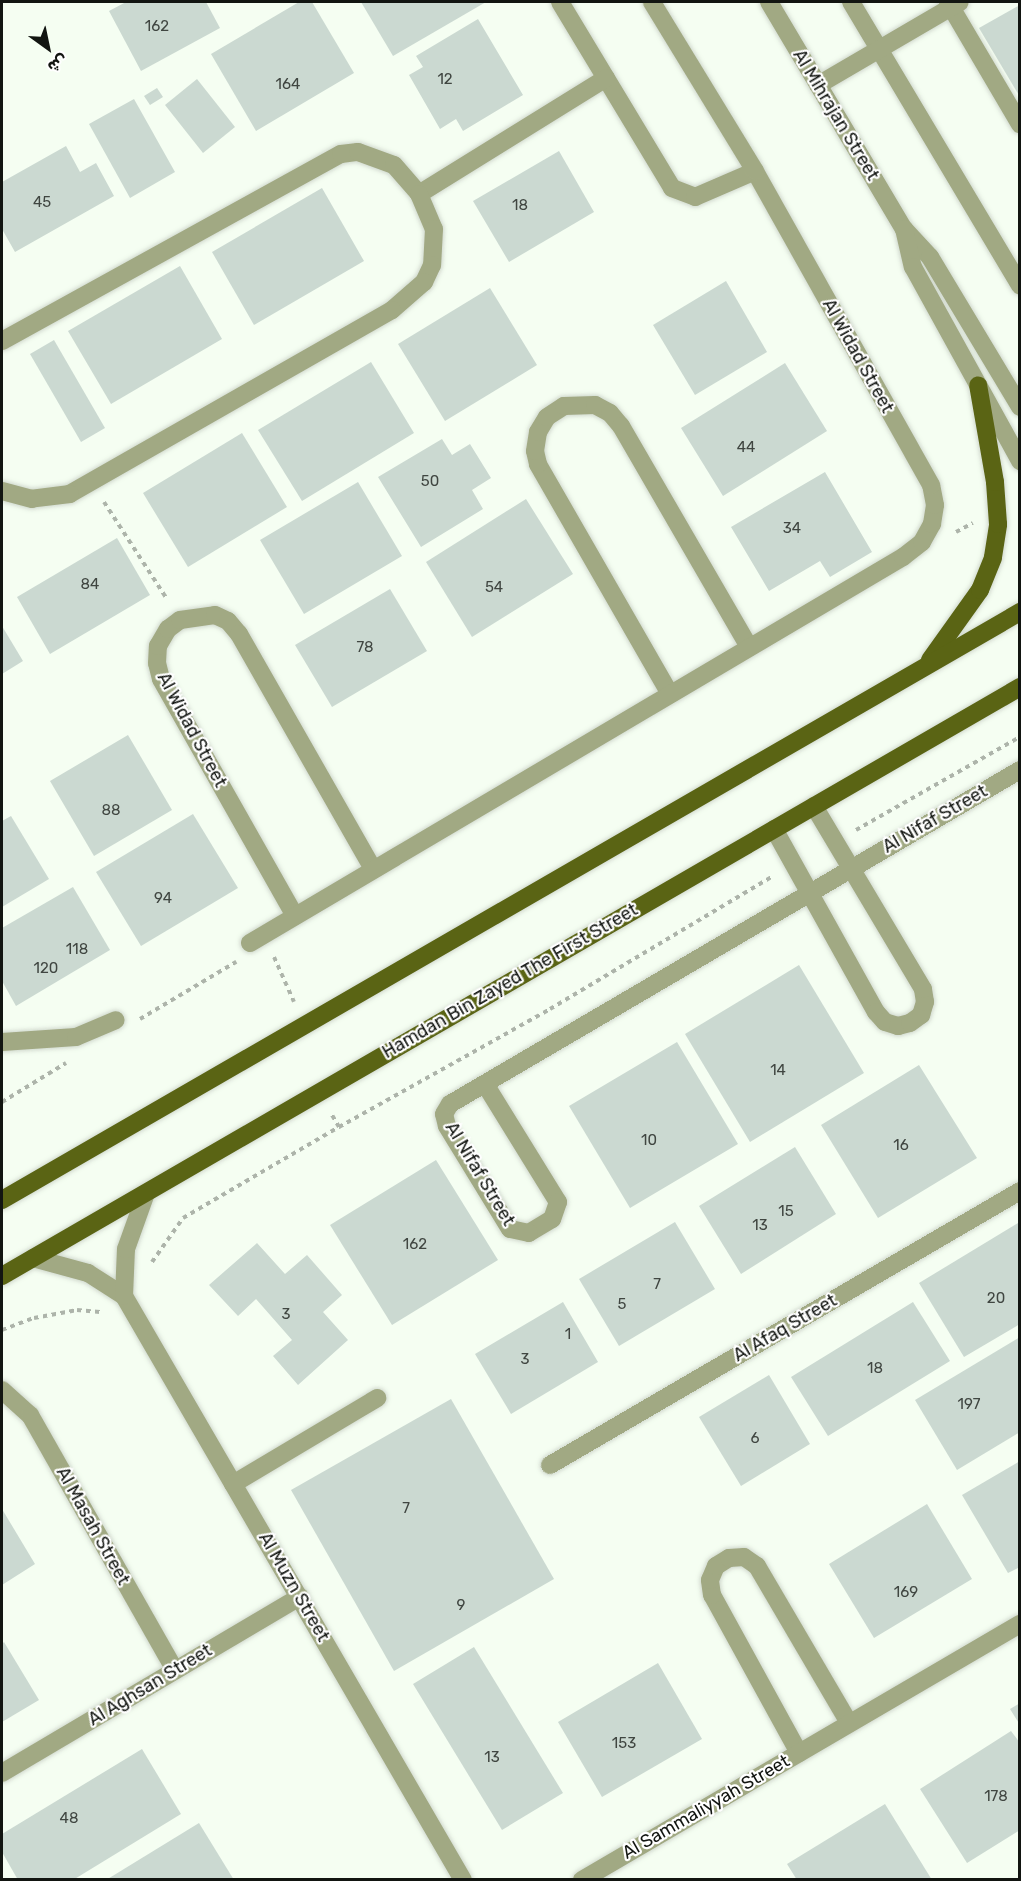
<!DOCTYPE html>
<html>
<head>
<meta charset="utf-8">
<style>
  body { margin:0 }
  #map { position:relative; width:1021px; height:1881px; overflow:hidden; background:#f5fef2; font-family:Rubik,Vazirmatn,sans-serif }
  div>[style] { position:absolute }
  .building>* { inset:0; background:#cbd9d1 }
  .path>* { height:4px; margin-top:-2px; transform-origin:0; background:repeating-linear-gradient(90deg,#adb4aa 0 4.5px,transparent 0 9px) }
  .roads { filter:drop-shadow(0 0 2px #d1d9ce) drop-shadow(0 0 2px #d1d9ce) }
  .minor>* { height:18px; margin:-9px; padding:0 9px; transform-origin:9px; border-radius:9px; background:#a1a983 }
  .major>* { height:18px; margin:-9px; padding:0 9px; transform-origin:9px; border-radius:9px; background:#5a6414 }
  span { translate:-50% -50%; white-space:nowrap; text-align:center; line-height:1.15; -webkit-text-stroke:4.5px #fff; paint-order:stroke }
  .number-label { font-size:15px; color:#404641 }
  .number-label span { -webkit-text-stroke-width:0 }
  .street-label { font-size:18px; color:#121511 }
  .frame { position:absolute; inset:0; border:3px solid #121511; pointer-events:none }
  .north { position:absolute; left:18px; top:18px; width:60px; height:60px; -webkit-text-stroke:4px #fff; paint-order:stroke; rotate:147deg; font-size:16px; font-weight:700; line-height:24px; text-align:center; color:#121511 }
  .north::after { content:''; display:block; margin:auto; width:21px; height:27px; background:#121511; clip-path:polygon(50% 0,100% 100%,50% 72%,0 100%) }
</style>
</head>
<body>
<div id="map">
  <div class="building">
    <i style="clip-path:polygon(126px 2px,206px 2px,220px 28px,141px 71px,109px 11px)"></i>
    <i style="clip-path:polygon(299px 2px,312px 2px,354px 73px,256px 131px,211px 54px)"></i>
    <i style="clip-path:polygon(361px 2px,486px 2px,393px 56px)"></i>
    <i style="clip-path:polygon(1020px 5px,1020px 97px,979px 28px)"></i>
    <i style="clip-path:polygon(478px 19px,523px 95px,463px 131px,456px 119px,440px 129px,409px 75px,423px 67px,416px 56px)"></i>
    <i style="clip-path:polygon(197px 79px,235px 127px,203px 153px,165px 105px)"></i>
    <i style="clip-path:polygon(157px 88px,163px 97px,150px 105px,144px 96px)"></i>
    <i style="clip-path:polygon(134px 99px,175px 172px,130px 198px,89px 124px)"></i>
    <i style="clip-path:polygon(66px 146px,80px 172px,96px 163px,114px 196px,15px 252px,2px 229px,2px 182px)"></i>
    <i style="clip-path:polygon(559px 151px,594px 212px,509px 262px,473px 201px)"></i>
    <i style="clip-path:polygon(322px 188px,364px 261px,254px 325px,212px 252px)"></i>
    <i style="clip-path:polygon(180px 266px,222px 339px,111px 404px,68px 331px)"></i>
    <i style="clip-path:polygon(726px 281px,767px 352px,695px 395px,653px 325px)"></i>
    <i style="clip-path:polygon(490px 288px,537px 365px,445px 421px,398px 344px)"></i>
    <i style="clip-path:polygon(54px 340px,105px 428px,81px 442px,30px 354px)"></i>
    <i style="clip-path:polygon(371px 362px,414px 433px,302px 501px,258px 430px)"></i>
    <i style="clip-path:polygon(785px 363px,827px 431px,723px 496px,681px 428px)"></i>
    <i style="clip-path:polygon(242px 433px,287px 507px,188px 567px,143px 493px)"></i>
    <i style="clip-path:polygon(442px 439px,452px 455px,470px 444px,491px 478px,472px 490px,483px 509px,421px 547px,378px 477px)"></i>
    <i style="clip-path:polygon(825px 472px,872px 552px,830px 577px,820px 561px,769px 591px,731px 527px)"></i>
    <i style="clip-path:polygon(358px 482px,402px 556px,304px 614px,260px 540px)"></i>
    <i style="clip-path:polygon(526px 499px,573px 574px,472px 637px,426px 562px)"></i>
    <i style="clip-path:polygon(117px 538px,150px 595px,50px 654px,17px 597px)"></i>
    <i style="clip-path:polygon(390px 589px,427px 651px,332px 707px,295px 645px)"></i>
    <i style="clip-path:polygon(2px 626px,23px 661px,2px 674px)"></i>
    <i style="clip-path:polygon(128px 735px,172px 810px,94px 856px,50px 781px)"></i>
    <i style="clip-path:polygon(193px 814px,238px 888px,141px 946px,96px 872px)"></i>
    <i style="clip-path:polygon(11px 816px,49px 879px,2px 907px,2px 821px)"></i>
    <i style="clip-path:polygon(73px 887px,110px 950px,16px 1006px,2px 981px,2px 928px)"></i>
    <i style="clip-path:polygon(799px 965px,864px 1073px,750px 1142px,685px 1034px)"></i>
    <i style="clip-path:polygon(677px 1042px,738px 1144px,630px 1208px,569px 1106px)"></i>
    <i style="clip-path:polygon(919px 1065px,977px 1158px,878px 1218px,821px 1125px)"></i>
    <i style="clip-path:polygon(795px 1147px,836px 1214px,741px 1274px,699px 1206px)"></i>
    <i style="clip-path:polygon(436px 1160px,498px 1260px,392px 1325px,330px 1225px)"></i>
    <i style="clip-path:polygon(675px 1222px,715px 1289px,619px 1346px,579px 1279px)"></i>
    <i style="clip-path:polygon(1018px 1223px,1020px 1324px,964px 1357px,919px 1283px)"></i>
    <i style="clip-path:polygon(257px 1243px,285px 1274px,307px 1255px,342px 1295px,323px 1312px,348px 1340px,298px 1385px,273px 1356px,292px 1340px,256px 1299px,238px 1316px,209px 1285px)"></i>
    <i style="clip-path:polygon(563px 1302px,598px 1362px,511px 1414px,475px 1354px)"></i>
    <i style="clip-path:polygon(913px 1302px,950px 1361px,828px 1436px,791px 1377px)"></i>
    <i style="clip-path:polygon(1020px 1337px,1020px 1432px,957px 1470px,915px 1400px)"></i>
    <i style="clip-path:polygon(769px 1375px,810px 1444px,741px 1486px,699px 1417px)"></i>
    <i style="clip-path:polygon(451px 1399px,554px 1579px,394px 1671px,291px 1490px)"></i>
    <i style="clip-path:polygon(1020px 1461px,1020px 1567px,1008px 1573px,962px 1495px)"></i>
    <i style="clip-path:polygon(927px 1504px,972px 1579px,874px 1638px,829px 1564px)"></i>
    <i style="clip-path:polygon(2px 1509px,35px 1564px,2px 1585px)"></i>
    <i style="clip-path:polygon(4px 1642px,39px 1700px,2px 1722px,2px 1644px)"></i>
    <i style="clip-path:polygon(474px 1647px,563px 1793px,502px 1830px,413px 1684px)"></i>
    <i style="clip-path:polygon(658px 1663px,702px 1739px,602px 1797px,558px 1722px)"></i>
    <i style="clip-path:polygon(1020px 1703px,1020px 1725px,1010px 1709px)"></i>
    <i style="clip-path:polygon(1011px 1731px,1020px 1743px,1020px 1830px,967px 1863px,920px 1789px)"></i>
    <i style="clip-path:polygon(142px 1749px,181px 1814px,73px 1880px,18px 1880px,2px 1852px,2px 1834px)"></i>
    <i style="clip-path:polygon(885px 1804px,932px 1880px,797px 1880px,787px 1864px)"></i>
    <i style="clip-path:polygon(199px 1823px,234px 1880px,106px 1880px)"></i>
  </div>
  <div class="path">
    <i style="left:104px;top:502px;width:116px;rotate:57deg"></i>
    <i style="left:956px;top:532px;width:19px;rotate:-28deg"></i>
    <i style="left:856px;top:830px;width:189px;rotate:-29.6deg"></i>
    <i style="left:274px;top:957px;width:49px;rotate:66deg"></i>
    <i style="left:140px;top:1019px;width:112px;rotate:-30.7deg"></i>
    <i style="left:2px;top:1102px;width:75px;rotate:-31.4deg"></i>
    <i style="left:339px;top:1127px;width:242px;rotate:-29.2deg"></i>
    <i style="left:550px;top:1009px;width:260px;rotate:-30.8deg"></i>
    <i style="left:152px;top:1262px;width:54px;rotate:-54.8deg"></i>
    <i style="left:183px;top:1218px;width:181px;rotate:-30.3deg"></i>
    <i style="left:339px;top:1127px;width:16px;rotate:-120deg"></i>
    <i style="left:2px;top:1330px;width:34px;rotate:-21deg"></i>
    <i style="left:34px;top:1318px;width:44px;rotate:-10.5deg"></i>
    <i style="left:77px;top:1310px;width:23px;rotate:5deg"></i>
  </div>
  <div class="roads">
    <div class="minor">
      <i style="left:560px;top:2px;width:217px;rotate:58.9deg"></i>
      <i style="left:672px;top:188px;width:25px;rotate:21deg"></i>
      <i style="left:695px;top:197px;width:65px;rotate:-23.4deg"></i>
      <i style="left:769px;top:2px;width:264px;rotate:59.3deg"></i>
      <i style="left:904px;top:229px;width:38px;rotate:47deg"></i>
      <i style="left:930px;top:257px;width:175px;rotate:59deg"></i>
      <i style="left:851px;top:2px;width:330px;rotate:59.2deg"></i>
      <i style="left:948px;top:2px;width:142px;rotate:59.5deg"></i>
      <i style="left:818px;top:85px;width:164px;rotate:-30.3deg"></i>
      <i style="left:419px;top:194px;width:220px;rotate:-31.8deg"></i>
      <i style="left:904px;top:229px;width:39px;rotate:77deg"></i>
      <i style="left:913px;top:267px;width:222px;rotate:61.1deg"></i>
      <i style="left:2px;top:341px;width:387px;rotate:-28.9deg"></i>
      <i style="left:341px;top:154px;width:17px;rotate:-7deg"></i>
      <i style="left:358px;top:152px;width:38px;rotate:20deg"></i>
      <i style="left:394px;top:165px;width:38px;rotate:49deg"></i>
      <i style="left:419px;top:194px;width:38px;rotate:67deg"></i>
      <i style="left:434px;top:229px;width:36px;rotate:93deg"></i>
      <i style="left:432px;top:265px;width:19px;rotate:115deg"></i>
      <i style="left:424px;top:282px;width:43px;rotate:138.8deg"></i>
      <i style="left:392px;top:310px;width:371px;rotate:150.3deg"></i>
      <i style="left:70px;top:494px;width:38px;rotate:173deg"></i>
      <i style="left:32px;top:499px;width:31px;rotate:-165deg"></i>
      <i style="left:670px;top:694px;width:265px;rotate:-119.9deg"></i>
      <i style="left:538px;top:464px;width:13px;rotate:-103deg"></i>
      <i style="left:535px;top:451px;width:19px;rotate:-81deg"></i>
      <i style="left:538px;top:432px;width:17px;rotate:-59deg"></i>
      <i style="left:547px;top:417px;width:20px;rotate:-33deg"></i>
      <i style="left:564px;top:406px;width:31px;rotate:-2deg"></i>
      <i style="left:595px;top:405px;width:17px;rotate:28deg"></i>
      <i style="left:610px;top:413px;width:17px;rotate:50deg"></i>
      <i style="left:621px;top:426px;width:255px;rotate:59.9deg"></i>
      <i style="left:774px;top:829px;width:210px;rotate:60.9deg"></i>
      <i style="left:876px;top:1012px;width:13px;rotate:48deg"></i>
      <i style="left:885px;top:1022px;width:14px;rotate:17deg"></i>
      <i style="left:898px;top:1026px;width:12px;rotate:-14deg"></i>
      <i style="left:910px;top:1023px;width:14px;rotate:-36deg"></i>
      <i style="left:921px;top:1015px;width:14px;rotate:-73deg"></i>
      <i style="left:925px;top:1002px;width:13px;rotate:-99deg"></i>
      <i style="left:923px;top:989px;width:213px;rotate:-120.8deg"></i>
      <i style="left:295px;top:916px;width:272px;rotate:-119.5deg"></i>
      <i style="left:161px;top:679px;width:16px;rotate:-104deg"></i>
      <i style="left:157px;top:663px;width:17px;rotate:-87deg"></i>
      <i style="left:158px;top:646px;width:20px;rotate:-60deg"></i>
      <i style="left:168px;top:629px;width:15px;rotate:-37deg"></i>
      <i style="left:180px;top:620px;width:35px;rotate:-8deg"></i>
      <i style="left:215px;top:615px;width:14px;rotate:25deg"></i>
      <i style="left:228px;top:621px;width:17px;rotate:50deg"></i>
      <i style="left:239px;top:634px;width:271px;rotate:60.3deg"></i>
      <i style="left:250px;top:943px;width:759px;rotate:-30.59deg"></i>
      <i style="left:903px;top:557px;width:24px;rotate:-38deg"></i>
      <i style="left:922px;top:542px;width:21px;rotate:-61deg"></i>
      <i style="left:932px;top:524px;width:19px;rotate:-81deg"></i>
      <i style="left:935px;top:505px;width:20px;rotate:-101deg"></i>
      <i style="left:931px;top:485px;width:360px;rotate:-119.3deg"></i>
      <i style="left:755px;top:171px;width:198px;rotate:-121.4deg"></i>
      <i style="left:2px;top:1042px;width:74px;rotate:-3.9deg"></i>
      <i style="left:76px;top:1037px;width:43px;rotate:-23deg"></i>
      <i style="left:485px;top:1084px;width:139px;rotate:58.3deg"></i>
      <i style="left:558px;top:1202px;width:18px;rotate:109deg"></i>
      <i style="left:552px;top:1219px;width:27px;rotate:149deg"></i>
      <i style="left:529px;top:1233px;width:19px;rotate:-168deg"></i>
      <i style="left:510px;top:1229px;width:121px;rotate:-121.5deg"></i>
      <i style="left:447px;top:1126px;width:12px;rotate:-104deg"></i>
      <i style="left:444px;top:1114px;width:12px;rotate:-59deg"></i>
      <i style="left:450px;top:1104px;width:661px;rotate:-30.37deg"></i>
      <i style="left:33px;top:1258px;width:57px;rotate:15.3deg"></i>
      <i style="left:88px;top:1273px;width:43px;rotate:32.6deg"></i>
      <i style="left:124px;top:1296px;width:675px;rotate:59.87deg"></i>
      <i style="left:124px;top:1296px;width:47px;rotate:-87.6deg"></i>
      <i style="left:126px;top:1249px;width:59px;rotate:-70.3deg"></i>
      <i style="left:2px;top:1390px;width:38px;rotate:42deg"></i>
      <i style="left:30px;top:1415px;width:293px;rotate:60.4deg"></i>
      <i style="left:550px;top:1465px;width:544px;rotate:-30.24deg"></i>
      <i style="left:233px;top:1484px;width:168px;rotate:-30.8deg"></i>
      <i style="left:799px;top:1753px;width:180px;rotate:-118.8deg"></i>
      <i style="left:712px;top:1595px;width:15px;rotate:-98deg"></i>
      <i style="left:710px;top:1580px;width:15px;rotate:-67deg"></i>
      <i style="left:716px;top:1566px;width:15px;rotate:-32deg"></i>
      <i style="left:729px;top:1558px;width:15px;rotate:-4deg"></i>
      <i style="left:744px;top:1557px;width:16px;rotate:35deg"></i>
      <i style="left:757px;top:1566px;width:182px;rotate:59.6deg"></i>
      <i style="left:2px;top:1773px;width:346px;rotate:-30.6deg"></i>
      <i style="left:582px;top:1880px;width:507px;rotate:-30.31deg"></i>
    </div>
    <div class="major">
      <i style="left:930px;top:660px;width:86px;rotate:-54.5deg"></i>
      <i style="left:980px;top:590px;width:35px;rotate:-68deg"></i>
      <i style="left:993px;top:557px;width:33px;rotate:-81deg"></i>
      <i style="left:998px;top:524px;width:42px;rotate:-94.1deg"></i>
      <i style="left:995px;top:482px;width:98px;rotate:-99.9deg"></i>
      <i style="left:2px;top:1200px;width:1176px;rotate:-30.01deg"></i>
      <i style="left:2px;top:1276px;width:1176px;rotate:-30.05deg"></i>
    </div>
  </div>
  <div class="number-label">
    <span style="left:157px;top:27px">162</span>
    <span style="left:445px;top:80px">12</span>
    <span style="left:288px;top:85px">164</span>
    <span style="left:42px;top:203px">45</span>
    <span style="left:520px;top:206px">18</span>
    <span style="left:746px;top:448px">44</span>
    <span style="left:430px;top:482px">50</span>
    <span style="left:792px;top:529px">34</span>
    <span style="left:90px;top:585px">84</span>
    <span style="left:494px;top:588px">54</span>
    <span style="left:365px;top:648px">78</span>
    <span style="left:111px;top:811px">88</span>
    <span style="left:163px;top:899px">94</span>
    <span style="left:77px;top:950px">118</span>
    <span style="left:46px;top:969px">120</span>
    <span style="left:778px;top:1071px">14</span>
    <span style="left:649px;top:1141px">10</span>
    <span style="left:901px;top:1146px">16</span>
    <span style="left:786px;top:1212px">15</span>
    <span style="left:760px;top:1226px">13</span>
    <span style="left:415px;top:1245px">162</span>
    <span style="left:657px;top:1285px">7</span>
    <span style="left:996px;top:1299px">20</span>
    <span style="left:622px;top:1305px">5</span>
    <span style="left:286px;top:1315px">3</span>
    <span style="left:568px;top:1335px">1</span>
    <span style="left:525px;top:1360px">3</span>
    <span style="left:875px;top:1369px">18</span>
    <span style="left:969px;top:1405px">197</span>
    <span style="left:755px;top:1439px">6</span>
    <span style="left:406px;top:1509px">7</span>
    <span style="left:906px;top:1593px">169</span>
    <span style="left:461px;top:1606px">9</span>
    <span style="left:624px;top:1744px">153</span>
    <span style="left:492px;top:1758px">13</span>
    <span style="left:996px;top:1797px">178</span>
    <span style="left:69px;top:1819px">48</span>
  </div>
  <div class="street-label">
    <span style="left:836px;top:115px;rotate:59deg">Al Mihrajan Street</span>
    <span style="left:858px;top:356px;rotate:61deg">Al Widad Street</span>
    <span style="left:192px;top:730px;rotate:62deg">Al Widad Street</span>
    <span style="left:935px;top:819px;rotate:-30deg">Al Nifaf Street</span>
    <span style="left:510px;top:981px;rotate:-30deg">Hamdan Bin Zayed The First Street</span>
    <span style="left:480px;top:1174px;rotate:59deg">Al Nifaf Street</span>
    <span style="left:785px;top:1328px;rotate:-30deg">Al Afaq Street</span>
    <span style="left:93px;top:1526px;rotate:61deg">Al Masah Street</span>
    <span style="left:294px;top:1587px;rotate:60deg">Al Muzn Street</span>
    <span style="left:150px;top:1685px;rotate:-31deg">Al Aghsan Street</span>
    <span style="left:706px;top:1807px;rotate:-30deg">Al Sammaliyyah Street</span>
  </div>
  <div class="frame"></div>
  <div class="north">ش</div>
</div>
</body>
</html>
